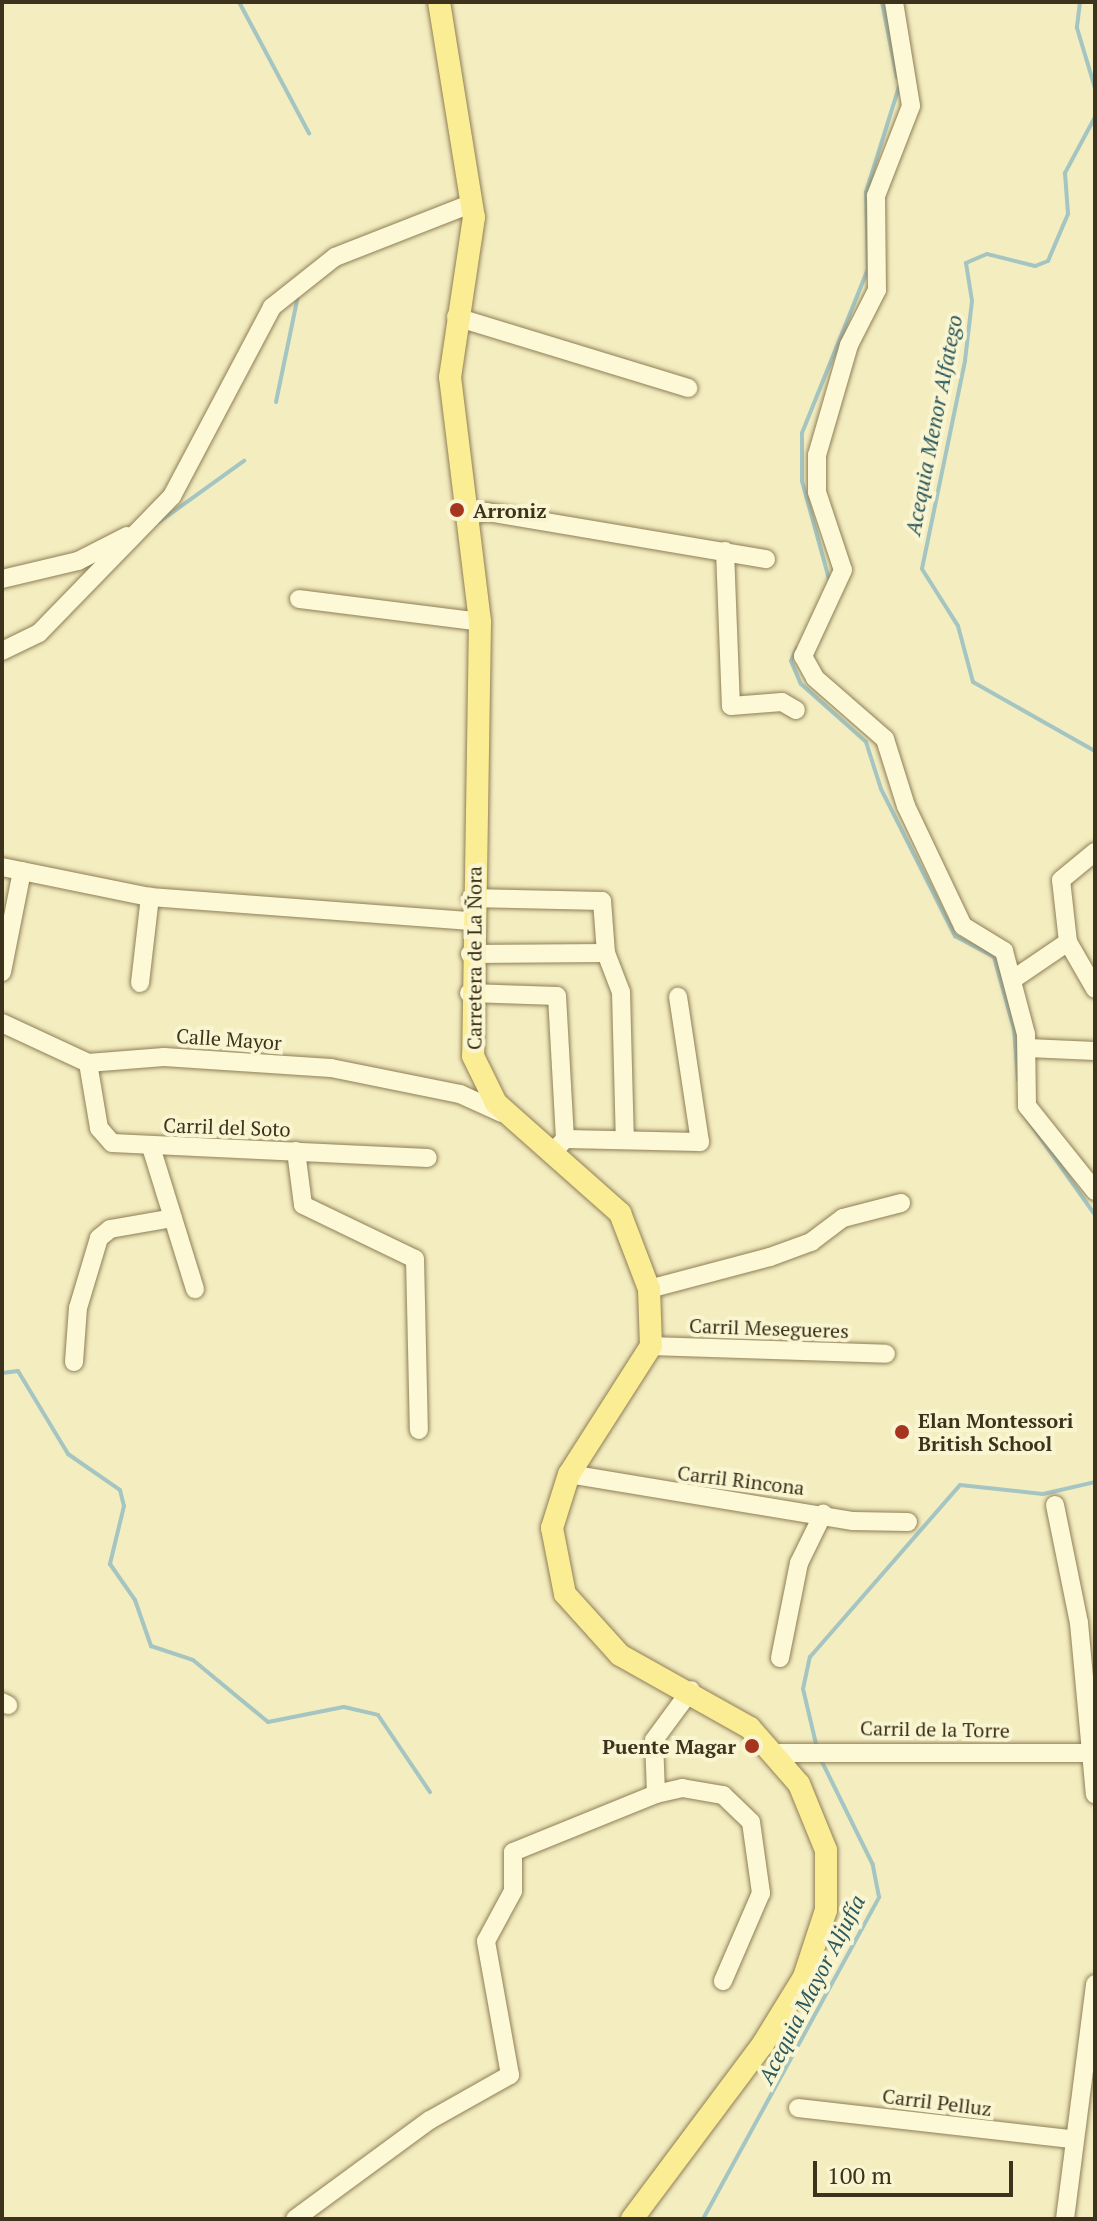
<!DOCTYPE html>
<html>
<head>
<meta charset="utf-8">
<style>
  body { margin:0 }
  #map { position:relative; width:1097px; height:2221px; overflow:hidden; background:#f3edc0; font-family:"PT Serif",serif }
  div>[style] { position:absolute }
  .stream>* { height:4px; margin:-2px; padding:0 2px; transform-origin:2px; border-radius:2px; background:#a4c5c1 }
  .roads { filter:drop-shadow(0 0 2px #8f7e56) drop-shadow(0 0 2px #8f7e56) }
  .minor>* { height:18px; margin:-9px; padding:0 9px; transform-origin:9px; border-radius:9px; background:#fdf8d5 }
  .major>* { height:22px; margin:-11px; padding:0 11px; transform-origin:11px; border-radius:11px; background:#fbed93 }
  .dots>* { width:22px; height:22px; translate:-50% -50%; box-sizing:border-box; border:4px solid #faf5d1; border-radius:50% }
  span { translate:-50% -50%; white-space:nowrap; text-align:center; line-height:1.15; -webkit-text-stroke:8px #faf5d1; paint-order:stroke }
  .poi-label { font-size:20px; color:#3d321c; font-weight:700 }
  .left { translate:0 -50%; text-align:left }
  .right { translate:-100% -50%; text-align:right }
  .street-label { font-size:20px; color:#3d321c }
  .water-label { font-size:22px; color:#29585e; font-style:italic }
  .frame { position:absolute; inset:0; border:4px solid #3d321c; pointer-events:none }
  .scale { position:absolute; left:813px; top:2161px; width:200px; height:36px; box-sizing:border-box; border:4px solid #3d321c; border-top:0; padding-left:10px; font-size:24px; line-height:28px; white-space:nowrap; color:#3d321c; -webkit-text-stroke:6px #faf5d1; paint-order:stroke }
</style>
</head>
<body>
<div id="map">
  <div class="stream">
    <i style="left:239px;top:2px;width:149px;rotate:61.9deg"></i>
    <i style="left:882px;top:2px;width:77px;rotate:78.8deg"></i>
    <i style="left:1080px;top:2px;width:26px;rotate:97deg"></i>
    <i style="left:1077px;top:28px;width:63px;rotate:73.3deg"></i>
    <i style="left:1095px;top:117px;width:64px;rotate:118.2deg"></i>
    <i style="left:1065px;top:173px;width:41px;rotate:85.8deg"></i>
    <i style="left:1068px;top:214px;width:51px;rotate:113.1deg"></i>
    <i style="left:1048px;top:261px;width:14px;rotate:159deg"></i>
    <i style="left:1035px;top:266px;width:49px;rotate:-166deg"></i>
    <i style="left:987px;top:254px;width:23px;rotate:157deg"></i>
    <i style="left:966px;top:263px;width:38px;rotate:81deg"></i>
    <i style="left:972px;top:301px;width:60px;rotate:96.7deg"></i>
    <i style="left:965px;top:361px;width:212px;rotate:101.7deg"></i>
    <i style="left:922px;top:569px;width:67px;rotate:57.7deg"></i>
    <i style="left:958px;top:626px;width:58px;rotate:75deg"></i>
    <i style="left:973px;top:682px;width:140px;rotate:29.5deg"></i>
    <i style="left:276px;top:402px;width:108px;rotate:-78.3deg"></i>
    <i style="left:159px;top:522px;width:105px;rotate:-35.7deg"></i>
    <i style="left:829px;top:579px;width:102px;rotate:-105.4deg"></i>
    <i style="left:802px;top:481px;width:48px;rotate:-90deg"></i>
    <i style="left:802px;top:433px;width:177px;rotate:-68.1deg"></i>
    <i style="left:868px;top:269px;width:77px;rotate:-91.5deg"></i>
    <i style="left:866px;top:192px;width:110px;rotate:-72.6deg"></i>
    <i style="left:797px;top:648px;width:14px;rotate:115deg"></i>
    <i style="left:791px;top:661px;width:25px;rotate:67deg"></i>
    <i style="left:801px;top:684px;width:87px;rotate:41.7deg"></i>
    <i style="left:866px;top:742px;width:49px;rotate:72.3deg"></i>
    <i style="left:881px;top:789px;width:165px;rotate:63.3deg"></i>
    <i style="left:955px;top:936px;width:44px;rotate:28.3deg"></i>
    <i style="left:994px;top:957px;width:75px;rotate:74.5deg"></i>
    <i style="left:1014px;top:1029px;width:51px;rotate:85.5deg"></i>
    <i style="left:1020px;top:1109px;width:130px;rotate:54.7deg"></i>
    <i style="left:2px;top:1373px;width:16px;rotate:-7deg"></i>
    <i style="left:18px;top:1371px;width:97px;rotate:58.9deg"></i>
    <i style="left:68px;top:1454px;width:63px;rotate:34.7deg"></i>
    <i style="left:120px;top:1490px;width:16px;rotate:76deg"></i>
    <i style="left:124px;top:1506px;width:60px;rotate:103.6deg"></i>
    <i style="left:110px;top:1564px;width:44px;rotate:55.2deg"></i>
    <i style="left:135px;top:1600px;width:49px;rotate:70.8deg"></i>
    <i style="left:151px;top:1646px;width:44px;rotate:18.4deg"></i>
    <i style="left:193px;top:1660px;width:97px;rotate:39.6deg"></i>
    <i style="left:268px;top:1722px;width:77px;rotate:-11.2deg"></i>
    <i style="left:344px;top:1707px;width:35px;rotate:13deg"></i>
    <i style="left:378px;top:1715px;width:93px;rotate:56deg"></i>
    <i style="left:817px;top:1748px;width:61px;rotate:-103.3deg"></i>
    <i style="left:803px;top:1689px;width:33px;rotate:-78deg"></i>
    <i style="left:810px;top:1657px;width:228px;rotate:-48.9deg"></i>
    <i style="left:960px;top:1485px;width:83px;rotate:6.2deg"></i>
    <i style="left:1043px;top:1494px;width:53px;rotate:-13deg"></i>
    <i style="left:703px;top:2219px;width:367px;rotate:-61.3deg"></i>
    <i style="left:879px;top:1897px;width:33px;rotate:-101deg"></i>
    <i style="left:873px;top:1865px;width:117px;rotate:-116.3deg"></i>
  </div>
  <div class="roads">
    <div class="minor">
      <i style="left:894px;top:2px;width:105px;rotate:80.7deg"></i>
      <i style="left:911px;top:106px;width:97px;rotate:111.3deg"></i>
      <i style="left:876px;top:196px;width:94px;rotate:89.4deg"></i>
      <i style="left:877px;top:290px;width:62px;rotate:117deg"></i>
      <i style="left:849px;top:345px;width:115px;rotate:106.2deg"></i>
      <i style="left:817px;top:455px;width:37px;rotate:90deg"></i>
      <i style="left:817px;top:492px;width:82px;rotate:71.6deg"></i>
      <i style="left:843px;top:570px;width:95px;rotate:114.9deg"></i>
      <i style="left:803px;top:656px;width:25px;rotate:61deg"></i>
      <i style="left:815px;top:678px;width:93px;rotate:41.1deg"></i>
      <i style="left:885px;top:739px;width:70px;rotate:72.6deg"></i>
      <i style="left:906px;top:806px;width:133px;rotate:64.6deg"></i>
      <i style="left:963px;top:926px;width:48px;rotate:31.4deg"></i>
      <i style="left:1004px;top:951px;width:86px;rotate:75.2deg"></i>
      <i style="left:1026px;top:1034px;width:72px;rotate:89.2deg"></i>
      <i style="left:1027px;top:1106px;width:109px;rotate:51.3deg"></i>
      <i style="left:456px;top:317px;width:243px;rotate:17deg"></i>
      <i style="left:464px;top:515px;width:23px;rotate:-7deg"></i>
      <i style="left:487px;top:512px;width:283px;rotate:9.6deg"></i>
      <i style="left:725px;top:551px;width:155px;rotate:87.8deg"></i>
      <i style="left:731px;top:706px;width:51px;rotate:-4.5deg"></i>
      <i style="left:782px;top:702px;width:16px;rotate:30deg"></i>
      <i style="left:2px;top:579px;width:78px;rotate:-13.3deg"></i>
      <i style="left:78px;top:561px;width:55px;rotate:-27deg"></i>
      <i style="left:299px;top:599px;width:182px;rotate:7.2deg"></i>
      <i style="left:2px;top:651px;width:41px;rotate:-25.9deg"></i>
      <i style="left:39px;top:633px;width:191px;rotate:-45.8deg"></i>
      <i style="left:172px;top:496px;width:214px;rotate:-62.1deg"></i>
      <i style="left:272px;top:307px;width:80px;rotate:-38.4deg"></i>
      <i style="left:335px;top:257px;width:148px;rotate:-21.4deg"></i>
      <i style="left:2px;top:867px;width:151px;rotate:11.5deg"></i>
      <i style="left:150px;top:897px;width:322px;rotate:4.3deg"></i>
      <i style="left:471px;top:898px;width:131px;rotate:1.3deg"></i>
      <i style="left:602px;top:901px;width:52px;rotate:85.6deg"></i>
      <i style="left:606px;top:953px;width:42px;rotate:69deg"></i>
      <i style="left:621px;top:992px;width:148px;rotate:88.5deg"></i>
      <i style="left:1068px;top:942px;width:54px;rotate:60.1deg"></i>
      <i style="left:470px;top:954px;width:136px;rotate:-0.4deg"></i>
      <i style="left:2px;top:972px;width:103px;rotate:-78.8deg"></i>
      <i style="left:1015px;top:978px;width:64px;rotate:-34.2deg"></i>
      <i style="left:1068px;top:942px;width:62px;rotate:-96.4deg"></i>
      <i style="left:1061px;top:880px;width:44px;rotate:-39.5deg"></i>
      <i style="left:140px;top:983px;width:87px;rotate:-83.4deg"></i>
      <i style="left:469px;top:993px;width:88px;rotate:2deg"></i>
      <i style="left:557px;top:996px;width:143px;rotate:86.8deg"></i>
      <i style="left:2px;top:1023px;width:95px;rotate:24.9deg"></i>
      <i style="left:88px;top:1063px;width:76px;rotate:-4.5deg"></i>
      <i style="left:164px;top:1057px;width:167px;rotate:3.8deg"></i>
      <i style="left:331px;top:1068px;width:132px;rotate:11.4deg"></i>
      <i style="left:460px;top:1094px;width:46px;rotate:24.3deg"></i>
      <i style="left:1028px;top:1048px;width:67px;rotate:2.6deg"></i>
      <i style="left:88px;top:1063px;width:66px;rotate:80.4deg"></i>
      <i style="left:99px;top:1128px;width:20px;rotate:49deg"></i>
      <i style="left:112px;top:1143px;width:316px;rotate:2.7deg"></i>
      <i style="left:151px;top:1147px;width:149px;rotate:72.8deg"></i>
      <i style="left:296px;top:1151px;width:54px;rotate:82.6deg"></i>
      <i style="left:303px;top:1205px;width:124px;rotate:25.7deg"></i>
      <i style="left:415px;top:1259px;width:171px;rotate:88.7deg"></i>
      <i style="left:553px;top:1152px;width:18px;rotate:-47deg"></i>
      <i style="left:565px;top:1139px;width:135px;rotate:1.3deg"></i>
      <i style="left:700px;top:1142px;width:147px;rotate:-98.6deg"></i>
      <i style="left:649px;top:1289px;width:125px;rotate:-14.8deg"></i>
      <i style="left:770px;top:1257px;width:44px;rotate:-20.1deg"></i>
      <i style="left:811px;top:1242px;width:40px;rotate:-37deg"></i>
      <i style="left:843px;top:1218px;width:60px;rotate:-14.5deg"></i>
      <i style="left:651px;top:1346px;width:235px;rotate:1.9deg"></i>
      <i style="left:74px;top:1362px;width:54px;rotate:-85.8deg"></i>
      <i style="left:78px;top:1308px;width:73px;rotate:-73.3deg"></i>
      <i style="left:99px;top:1238px;width:14px;rotate:-39deg"></i>
      <i style="left:110px;top:1229px;width:64px;rotate:-9.9deg"></i>
      <i style="left:569px;top:1474px;width:288px;rotate:9.4deg"></i>
      <i style="left:853px;top:1521px;width:55px;rotate:1deg"></i>
      <i style="left:1055px;top:1505px;width:120px;rotate:78.5deg"></i>
      <i style="left:1079px;top:1623px;width:172px;rotate:84.7deg"></i>
      <i style="left:780px;top:1658px;width:97px;rotate:-78.7deg"></i>
      <i style="left:799px;top:1563px;width:55px;rotate:-63.9deg"></i>
      <i style="left:2px;top:1702px;width:7px;rotate:27deg"></i>
      <i style="left:775px;top:1753px;width:320px"></i>
      <i style="left:656px;top:1794px;width:27px;rotate:-13deg"></i>
      <i style="left:682px;top:1788px;width:42px;rotate:9.7deg"></i>
      <i style="left:723px;top:1795px;width:39px;rotate:44deg"></i>
      <i style="left:751px;top:1822px;width:72px;rotate:82deg"></i>
      <i style="left:761px;top:1893px;width:96px;rotate:113.4deg"></i>
      <i style="left:798px;top:2108px;width:275px;rotate:6.5deg"></i>
      <i style="left:295px;top:2219px;width:167px;rotate:-36.3deg"></i>
      <i style="left:430px;top:2120px;width:92px;rotate:-29.4deg"></i>
      <i style="left:510px;top:2075px;width:136px;rotate:-100.2deg"></i>
      <i style="left:486px;top:1941px;width:57px;rotate:-61.6deg"></i>
      <i style="left:513px;top:1891px;width:39px;rotate:-90deg"></i>
      <i style="left:513px;top:1852px;width:154px;rotate:-22.1deg"></i>
      <i style="left:656px;top:1794px;width:54px;rotate:-92.1deg"></i>
      <i style="left:654px;top:1740px;width:62px;rotate:-53.5deg"></i>
      <i style="left:1065px;top:2219px;width:237px;rotate:-82.7deg"></i>
    </div>
    <div class="major">
      <i style="left:439px;top:2px;width:218px;rotate:80.8deg"></i>
      <i style="left:474px;top:217px;width:162px;rotate:98.5deg"></i>
      <i style="left:450px;top:377px;width:247px;rotate:83deg"></i>
      <i style="left:480px;top:622px;width:434px;rotate:90.9deg"></i>
      <i style="left:473px;top:1056px;width:52px;rotate:63.9deg"></i>
      <i style="left:496px;top:1103px;width:166px;rotate:41.6deg"></i>
      <i style="left:620px;top:1213px;width:81px;rotate:69.1deg"></i>
      <i style="left:649px;top:1289px;width:57px;rotate:88deg"></i>
      <i style="left:651px;top:1346px;width:152px;rotate:122.6deg"></i>
      <i style="left:569px;top:1474px;width:57px;rotate:107.5deg"></i>
      <i style="left:552px;top:1528px;width:67px;rotate:78.9deg"></i>
      <i style="left:565px;top:1594px;width:82px;rotate:48deg"></i>
      <i style="left:620px;top:1655px;width:149px;rotate:29.3deg"></i>
      <i style="left:750px;top:1728px;width:74px;rotate:48.8deg"></i>
      <i style="left:799px;top:1784px;width:71px;rotate:67.8deg"></i>
      <i style="left:826px;top:1850px;width:60px;rotate:90deg"></i>
      <i style="left:826px;top:1910px;width:71px;rotate:108.2deg"></i>
      <i style="left:804px;top:1977px;width:79px;rotate:121.5deg"></i>
      <i style="left:763px;top:2044px;width:219px;rotate:126.8deg"></i>
    </div>
  </div>
  <div class="dots">
    <i style="left:457px;top:510px;background:#a5351e"></i>
    <i style="left:902px;top:1432px;background:#a5351e"></i>
    <i style="left:752px;top:1746px;background:#a5351e"></i>
  </div>
  <div class="poi-label">
    <span class="left" style="left:473px;top:510px">Arroniz</span>
    <span class="left" style="left:918px;top:1432px">Elan Montessori<br>British School</span>
    <span class="right" style="left:736px;top:1746px">Puente Magar</span>
  </div>
  <div class="street-label">
    <span style="left:474px;top:958px;rotate:-90deg">Carretera de La Ñora</span>
    <span style="left:229px;top:1039px;rotate:4deg">Calle Mayor</span>
    <span style="left:227px;top:1127px;rotate:2deg">Carril del Soto</span>
    <span style="left:769px;top:1328px;rotate:2deg">Carril Mesegueres</span>
    <span style="left:741px;top:1480px;rotate:7deg">Carril Rincona</span>
    <span style="left:935px;top:1729px;rotate:1deg">Carril de la Torre</span>
    <span style="left:937px;top:2102px;rotate:7deg">Carril Pelluz</span>
  </div>
  <div class="water-label">
    <span style="left:933px;top:425px;rotate:-79deg">Acequia Menor Alfatego</span>
    <span style="left:811px;top:1989px;rotate:-63deg">Acequia Mayor Aljufía</span>
  </div>
  <div class="frame"></div>
  <div class="scale">100 m</div>
</div>
</body>
</html>
